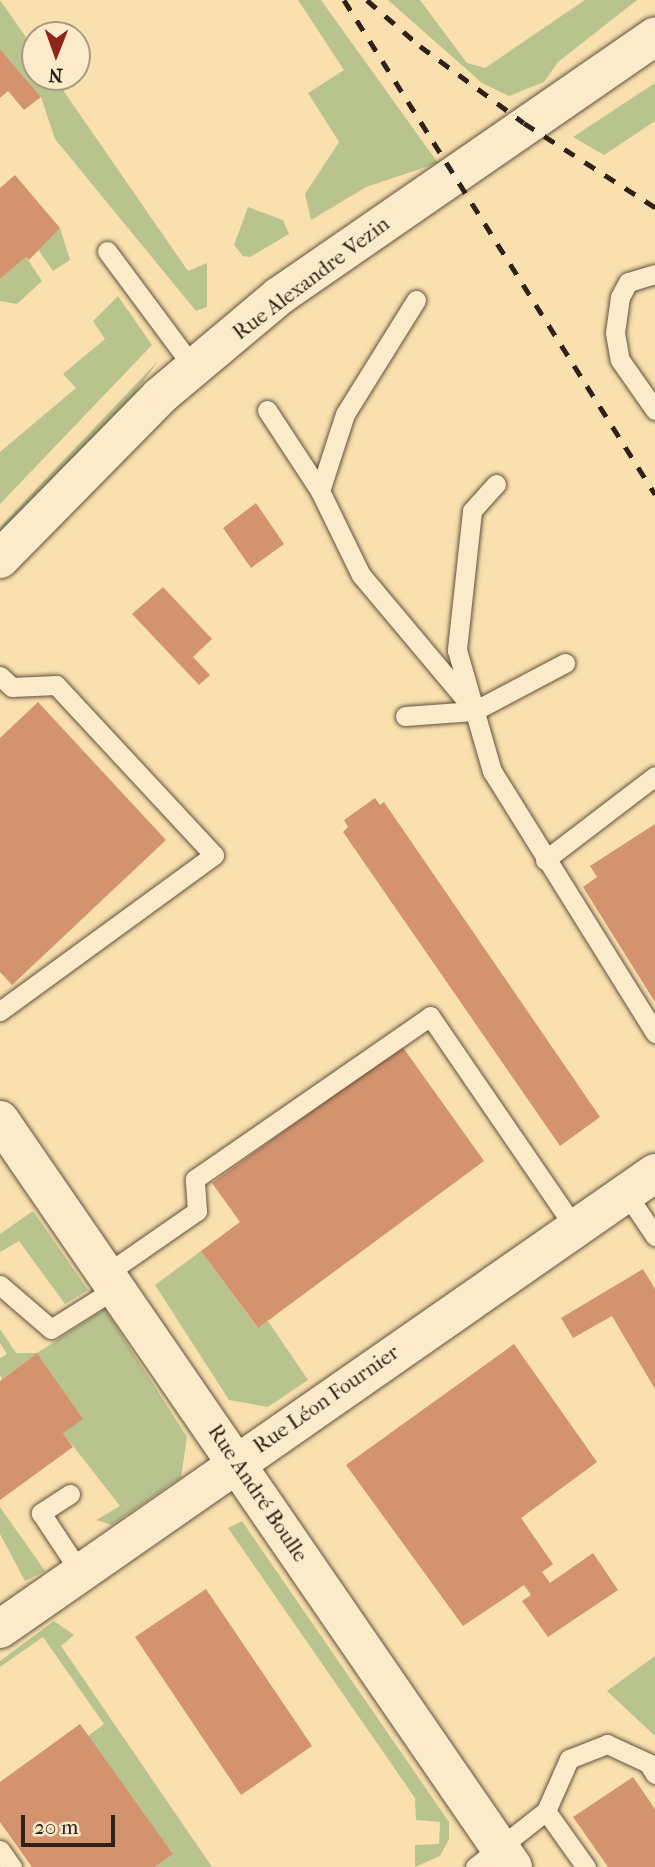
<!DOCTYPE html>
<html>
<head>
<meta charset="utf-8">
<style>
  body { margin:0 }
  #map { position:relative; width:655px; height:1867px; overflow:hidden; background:#f9e0ae; font-family:"IM FELL French Canon",serif }
  div>[style] { position:absolute }
  .green>* { inset:0; background:#b9c38e }
  .building>* { inset:0; background:#d3936f }
  .roads { filter:drop-shadow(0 0 2px #62513d) drop-shadow(0 0 2px #62513d) }
  .service>* { height:19px; margin:-9.5px; padding:0 9.5px; transform-origin:9.5px; border-radius:9.5px; background:#fbebca }
  .minor>* { height:38px; margin:-19px; padding:0 19px; transform-origin:19px; border-radius:19px; background:#fbebca }
  .tertiary>* { height:38px; margin:-19px; padding:0 19px; transform-origin:19px; border-radius:19px; background:#fbebca }
  .rail>* { height:5px; margin-top:-2.5px; transform-origin:0; background:repeating-linear-gradient(90deg,#2f2117 0 12px,transparent 0 24px) }
  span { translate:-50% -50%; white-space:nowrap; text-align:center; line-height:1.15; -webkit-text-stroke:5px #fbebca; paint-order:stroke }
  .street-label { font-size:21px; color:#2f2117 }
  .north { position:absolute; left:21px; top:21px; width:70px; height:70px; box-sizing:border-box; background:#fbebca; border:2px solid #a99a82; border-radius:50%; rotate:181deg; font-size:19px; font-weight:700; line-height:28px; text-align:center; color:#2f2117 }
  .north::after { content:''; display:block; margin:auto; width:24px; height:32px; background:#8f2418; clip-path:polygon(50% 0,100% 100%,50% 72%,0 100%) }
  .scale { position:absolute; left:21px; top:1815px; width:94px; height:32px; box-sizing:border-box; border:4px solid #2f2117; border-top:0; padding-left:9px; font-size:21px; line-height:24px; white-space:nowrap; color:#2f2117; -webkit-text-stroke:5px #fbebca; paint-order:stroke }
</style>
</head>
<body>
<div id="map">
  <div class="green">
    <i style="clip-path:polygon(0 0,35px 50px,35px 77px,54px 77px,188px 271px,207px 263px,207px 307px,196px 311px,55px 139px,41px 97px,0 49px)"></i>
    <i style="clip-path:polygon(298px 0,321px 0,438px 163px,366px 187px,311px 220px,305px 194px,339px 142px,308px 93px,344px 70px)"></i>
    <i style="clip-path:polygon(388px 0,420px 0,467px 63px,485px 68px,585px 0,637px 0,558px 62px,544px 82px,509px 96px,482px 83px)"></i>
    <i style="clip-path:polygon(655px 83px,655px 121px,604px 155px,573px 137px)"></i>
    <i style="clip-path:polygon(248px 207px,283px 220px,289px 234px,250px 257px,243px 256px,234px 245px)"></i>
    <i style="clip-path:polygon(60px 228px,70px 260px,53px 271px,37px 248px)"></i>
    <i style="clip-path:polygon(26px 257px,42px 281px,17px 304px,0 301px,0 279px)"></i>
    <i style="clip-path:polygon(118px 296px,152px 345px,0 504px,0 452px,76px 388px,63px 374px,105px 339px,93px 321px)"></i>
    <i style="clip-path:polygon(158px 361px,133px 396px,0 542px,0 527px)"></i>
    <i style="clip-path:polygon(33px 1211px,88px 1290px,65px 1304px,19px 1241px,0 1252px,0 1234px)"></i>
    <i style="clip-path:polygon(201px 1251px,257px 1327px,268px 1321px,308px 1380px,268px 1407px,229px 1400px,155px 1285px)"></i>
    <i style="clip-path:polygon(105px 1309px,187px 1437px,181px 1477px,112px 1525px,96px 1520px,120px 1506px,63px 1433px,82px 1418px,37px 1353px,2px 1379px,0 1375px,0 1358px,7px 1354px,0 1343px,0 1329px,16px 1353px,37px 1353px)"></i>
    <i style="clip-path:polygon(0 1507px,45px 1571px,25px 1581px,0 1534px)"></i>
    <i style="clip-path:polygon(242px 1521px,449px 1822px,449px 1839px,440px 1856px,415px 1867px,415px 1845px,439px 1844px,440px 1822px,416px 1820px,415px 1798px,228px 1528px)"></i>
    <i style="clip-path:polygon(54px 1621px,74px 1635px,61px 1646px,212px 1867px,155px 1867px,173px 1854px,88px 1736px,104px 1724px,43px 1637px,0 1667px,0 1661px)"></i>
    <i style="clip-path:polygon(655px 1656px,655px 1736px,607px 1691px)"></i>
  </div>
  <div class="building">
    <i style="clip-path:polygon(0 49px,41px 97px,24px 110px,8px 91px,0 98px)"></i>
    <i style="clip-path:polygon(15px 175px,60px 228px,29px 260px,26px 257px,0 279px,0 188px)"></i>
    <i style="clip-path:polygon(256px 503px,284px 544px,251px 568px,223px 528px)"></i>
    <i style="clip-path:polygon(163px 587px,212px 639px,193px 657px,210px 675px,199px 685px,132px 614px)"></i>
    <i style="clip-path:polygon(38px 702px,166px 840px,12px 985px,0 972px,0 738px)"></i>
    <i style="clip-path:polygon(375px 798px,380px 805px,384px 802px,600px 1117px,560px 1146px,343px 832px,348px 827px,344px 820px)"></i>
    <i style="clip-path:polygon(655px 824px,655px 1002px,583px 887px,597px 877px,590px 866px)"></i>
    <i style="clip-path:polygon(402px 1046px,484px 1161px,258px 1328px,201px 1251px,240px 1222px,212px 1183px)"></i>
    <i style="clip-path:polygon(643px 1269px,655px 1289px,655px 1389px,612px 1316px,573px 1338px,561px 1318px)"></i>
    <i style="clip-path:polygon(514px 1344px,597px 1462px,521px 1518px,553px 1564px,542px 1572px,550px 1583px,593px 1553px,618px 1590px,548px 1637px,522px 1601px,531px 1595px,524px 1585px,463px 1626px,346px 1465px)"></i>
    <i style="clip-path:polygon(37px 1353px,83px 1419px,63px 1433px,73px 1447px,0 1500px,0 1381px)"></i>
    <i style="clip-path:polygon(206px 1589px,312px 1746px,241px 1795px,135px 1637px)"></i>
    <i style="clip-path:polygon(80px 1724px,173px 1854px,155px 1867px,32px 1867px,0 1822px,0 1782px)"></i>
    <i style="clip-path:polygon(633px 1777px,655px 1809px,655px 1867px,608px 1867px,573px 1817px)"></i>
  </div>
  <div class="roads">
    <div class="service">
      <i style="left:107px;top:251px;width:146px;rotate:53.4deg"></i>
      <i style="left:655px;top:274px;width:28px;rotate:163deg"></i>
      <i style="left:628px;top:282px;width:17px;rotate:118deg"></i>
      <i style="left:620px;top:297px;width:36px;rotate:98deg"></i>
      <i style="left:615px;top:333px;width:27px;rotate:80deg"></i>
      <i style="left:620px;top:360px;width:61px;rotate:55deg"></i>
      <i style="left:416px;top:300px;width:134px;rotate:121.9deg"></i>
      <i style="left:345px;top:414px;width:81px;rotate:108deg"></i>
      <i style="left:320px;top:491px;width:93px;rotate:64deg"></i>
      <i style="left:361px;top:575px;width:170px;rotate:50deg"></i>
      <i style="left:267px;top:410px;width:97px;rotate:56.8deg"></i>
      <i style="left:496px;top:484px;width:36px;rotate:132deg"></i>
      <i style="left:472px;top:511px;width:140px;rotate:96.2deg"></i>
      <i style="left:457px;top:650px;width:126px;rotate:73.9deg"></i>
      <i style="left:492px;top:771px;width:309px;rotate:58.1deg"></i>
      <i style="left:0;top:676px;width:16px;rotate:43deg"></i>
      <i style="left:12px;top:687px;width:44px;rotate:-2.6deg"></i>
      <i style="left:56px;top:685px;width:232px;rotate:47.1deg"></i>
      <i style="left:214px;top:855px;width:265px;rotate:143.9deg"></i>
      <i style="left:405px;top:716px;width:69px;rotate:-4.1deg"></i>
      <i style="left:474px;top:711px;width:103px;rotate:-27.8deg"></i>
      <i style="left:545px;top:860px;width:138px;rotate:-37.4deg"></i>
      <i style="left:626px;top:1193px;width:52px;rotate:56deg"></i>
      <i style="left:106px;top:1274px;width:111px;rotate:-34.7deg"></i>
      <i style="left:197px;top:1211px;width:32px;rotate:-94deg"></i>
      <i style="left:195px;top:1179px;width:286px;rotate:-34.7deg"></i>
      <i style="left:430px;top:1016px;width:257px;rotate:55.6deg"></i>
      <i style="left:0;top:1285px;width:67px;rotate:40.8deg"></i>
      <i style="left:51px;top:1329px;width:77px;rotate:-32.2deg"></i>
      <i style="left:70px;top:1494px;width:35px;rotate:147deg"></i>
      <i style="left:41px;top:1513px;width:71px;rotate:56.5deg"></i>
      <i style="left:546px;top:1811px;width:69px;rotate:54.5deg"></i>
      <i style="left:0;top:1850px;width:21px;rotate:55deg"></i>
      <i style="left:475px;top:1867px;width:90px;rotate:-38.3deg"></i>
      <i style="left:546px;top:1811px;width:57px;rotate:-66.1deg"></i>
      <i style="left:569px;top:1759px;width:41px;rotate:-21.5deg"></i>
      <i style="left:607px;top:1744px;width:45px;rotate:24.9deg"></i>
      <i style="left:648px;top:1763px;width:13px;rotate:58deg"></i>
    </div>
    <div class="minor">
      <i style="left:0;top:1120px;width:906px;rotate:55.52deg"></i>
      <i style="left:0;top:1629px;width:798px;rotate:-34.84deg"></i>
    </div>
    <div class="tertiary">
      <i style="left:0;top:559px;width:228px;rotate:-45.5deg"></i>
      <i style="left:160px;top:396px;width:155px;rotate:-40deg"></i>
      <i style="left:279px;top:296px;width:457px;rotate:-34.6deg"></i>
    </div>
  </div>
  <div class="rail">
    <i style="left:344px;top:0;width:584px;rotate:57.81deg"></i>
    <i style="left:367px;top:0;width:70px;rotate:41deg"></i>
    <i style="left:420px;top:46px;width:129px;rotate:36.5deg"></i>
    <i style="left:524px;top:123px;width:156px;rotate:32.7deg"></i>
  </div>
  <div class="street-label">
    <span style="left:311px;top:278px;rotate:-37deg">Rue Alexandre Vezin</span>
    <span style="left:326px;top:1399px;rotate:-35deg">Rue Léon Fournier</span>
    <span style="left:258px;top:1493px;rotate:56deg">Rue André Boulle</span>
  </div>
  <div class="north">N</div>
  <div class="scale">20 m</div>
</div>
</body>
</html>
